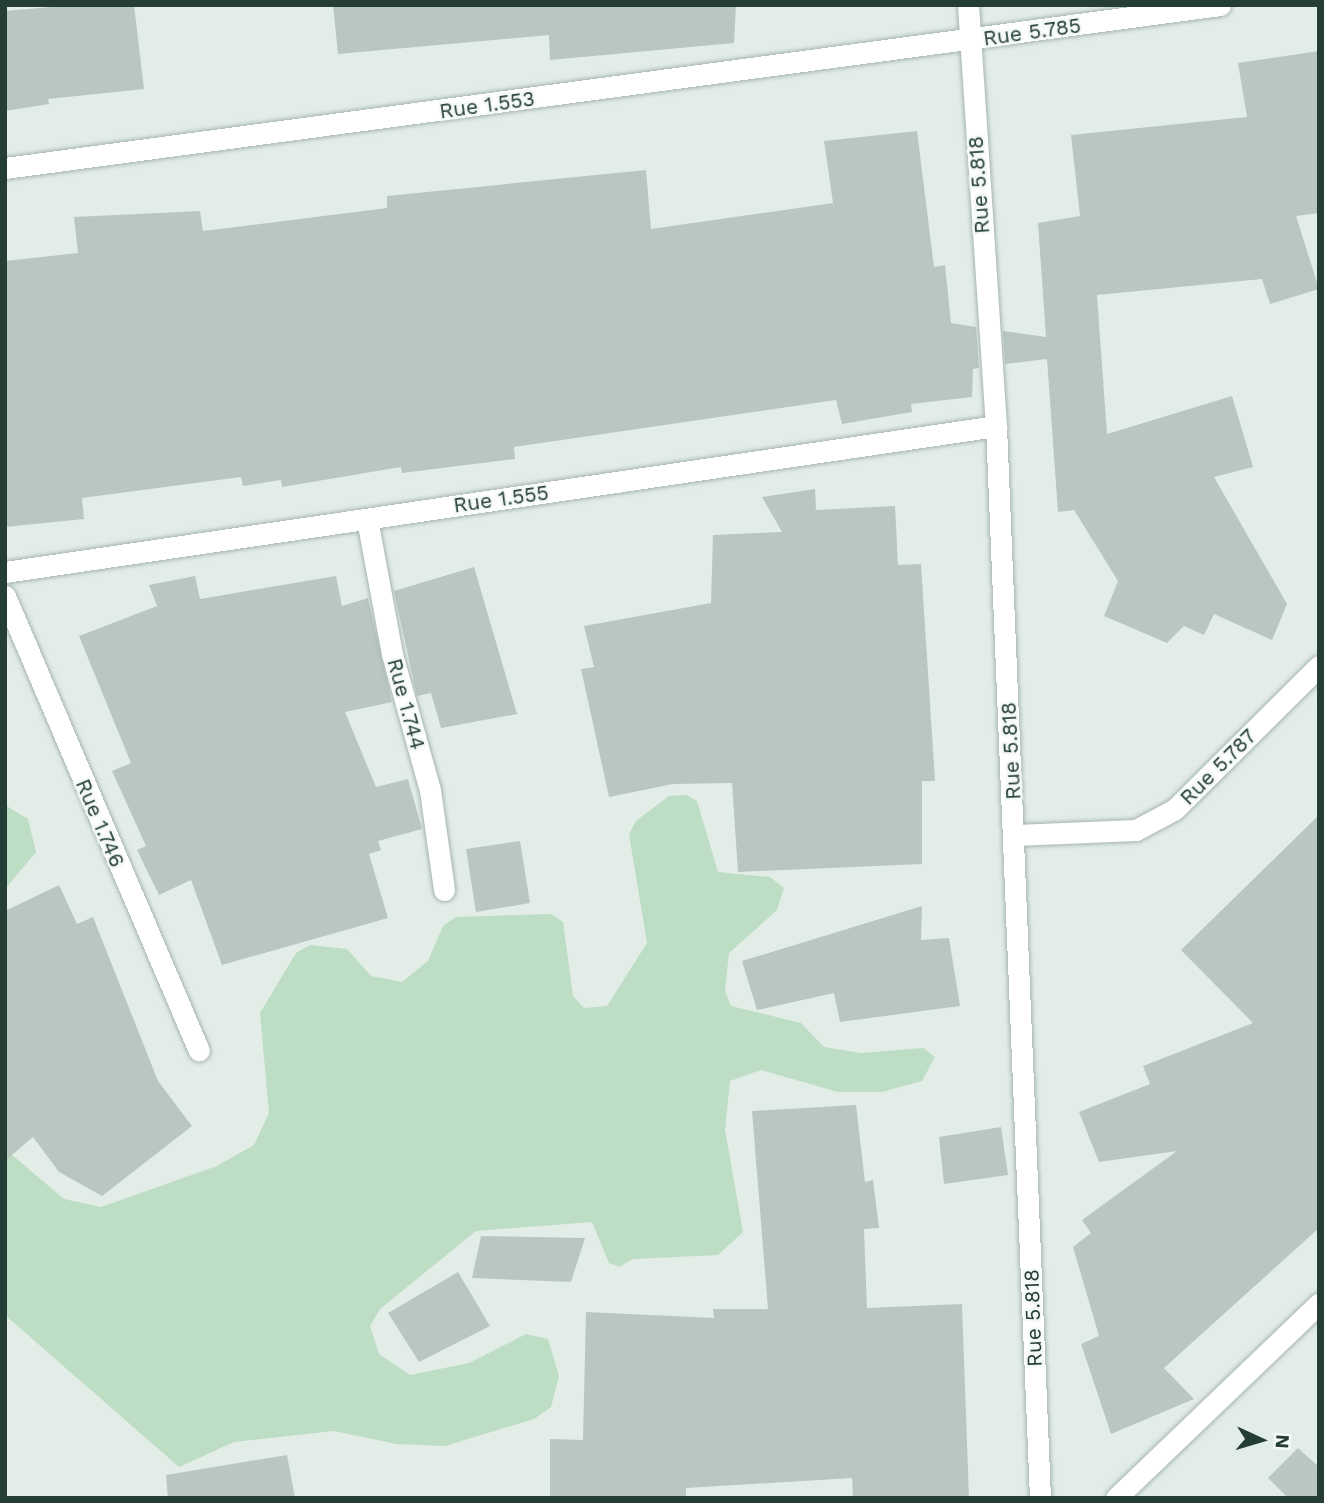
<!DOCTYPE html>
<html>
<head>
<meta charset="utf-8">
<style>
  body { margin:0 }
  #map { position:relative; width:1324px; height:1503px; overflow:hidden; background:#e3ede8; font-family:"Work Sans",sans-serif }
  div>[style] { position:absolute }
  .green>* { inset:0; background:#bdddc4 }
  .building>* { inset:0; background:#b9c7c1 }
  .roads { filter:drop-shadow(0 0 2px #a6b5af) drop-shadow(0 0 2px #a6b5af) }
  .minor>* { height:21px; margin:-10.5px; padding:0 10.5px; transform-origin:10.5px; border-radius:10.5px; background:#fff }
  span { translate:-50% -50%; white-space:nowrap; text-align:center; line-height:1.15; -webkit-text-stroke:5px #f4f9f6; paint-order:stroke }
  .street-label { font-size:21px; color:#243e35 }
  .frame { position:absolute; inset:0; border:7px solid #243e35; pointer-events:none }
  .north { position:absolute; left:1226px; top:1405px; width:70px; height:70px; -webkit-text-stroke:5px #f4f9f6; paint-order:stroke; rotate:94deg; font-size:19px; font-weight:700; line-height:28px; text-align:center; color:#243e35 }
  .north::after { content:''; display:block; margin:auto; width:24px; height:32px; background:#243e35; clip-path:polygon(50% 0,100% 100%,50% 72%,0 100%) }
</style>
</head>
<body>
<div id="map">
  <div class="green">
    <i style="clip-path:polygon(686px 795px,697px 801px,718px 872px,770px 877px,784px 888px,777px 910px,729px 953px,725px 991px,731px 1006px,801px 1023px,824px 1047px,861px 1053px,923px 1048px,935px 1057px,922px 1081px,882px 1092px,838px 1092px,761px 1070px,730px 1081px,725px 1130px,743px 1232px,718px 1255px,633px 1259px,619px 1267px,609px 1263px,592px 1222px,476px 1231px,380px 1309px,370px 1326px,379px 1354px,410px 1375px,469px 1363px,526px 1334px,548px 1339px,559px 1376px,551px 1407px,534px 1419px,445px 1446px,396px 1444px,334px 1431px,234px 1442px,179px 1467px,5px 1315px,5px 1149px,64px 1199px,101px 1207px,217px 1166px,254px 1145px,269px 1113px,260px 1013px,296px 953px,310px 945px,347px 949px,371px 976px,402px 982px,428px 961px,443px 926px,456px 917px,551px 914px,563px 922px,573px 996px,584px 1008px,607px 1006px,647px 943px,629px 834px,636px 821px,669px 796px)"></i>
    <i style="clip-path:polygon(5px 805px,28px 819px,36px 852px,5px 889px)"></i>
  </div>
  <div class="building">
    <i style="clip-path:polygon(75px 5px,134px 5px,144px 89px,48px 99px,49px 104px,5px 111px,5px 11px)"></i>
    <i style="clip-path:polygon(333px 5px,736px 5px,734px 43px,550px 60px,549px 35px,338px 54px)"></i>
    <i style="clip-path:polygon(1319px 51px,1319px 213px,1296px 216px,1319px 289px,1270px 304px,1262px 279px,1097px 295px,1107px 434px,1232px 396px,1253px 467px,1214px 477px,1287px 604px,1272px 640px,1214px 614px,1204px 635px,1184px 626px,1167px 643px,1104px 616px,1118px 581px,1074px 510px,1058px 512px,1047px 359px,1005px 364px,1003px 331px,1046px 337px,1038px 223px,1080px 216px,1071px 135px,1247px 117px,1238px 63px)"></i>
    <i style="clip-path:polygon(917px 131px,934px 267px,945px 265px,951px 323px,976px 327px,979px 368px,973px 369px,972px 397px,911px 404px,912px 412px,842px 424px,836px 400px,514px 447px,515px 459px,402px 473px,401px 467px,282px 487px,281px 480px,243px 486px,241px 477px,82px 498px,84px 519px,5px 527px,5px 261px,78px 253px,74px 217px,200px 211px,203px 231px,387px 208px,387px 196px,646px 170px,651px 229px,833px 203px,824px 141px)"></i>
    <i style="clip-path:polygon(815px 489px,816px 510px,895px 506px,898px 565px,921px 564px,935px 781px,922px 781px,922px 864px,738px 872px,732px 783px,673px 784px,609px 797px,581px 669px,594px 667px,584px 626px,711px 603px,713px 535px,782px 532px,762px 497px)"></i>
    <i style="clip-path:polygon(474px 567px,517px 714px,441px 728px,431px 693px,417px 696px,394px 591px)"></i>
    <i style="clip-path:polygon(195px 576px,200px 599px,336px 576px,342px 606px,368px 598px,392px 702px,345px 712px,376px 787px,408px 779px,422px 829px,378px 841px,381px 850px,369px 854px,388px 918px,222px 965px,191px 880px,159px 895px,137px 850px,146px 846px,112px 771px,131px 763px,79px 636px,157px 606px,149px 585px)"></i>
    <i style="clip-path:polygon(1319px 815px,1319px 1228px,1164px 1368px,1194px 1399px,1111px 1434px,1081px 1344px,1099px 1336px,1073px 1247px,1091px 1233px,1082px 1220px,1177px 1151px,1099px 1162px,1079px 1112px,1150px 1084px,1143px 1066px,1253px 1023px,1181px 950px)"></i>
    <i style="clip-path:polygon(520px 841px,530px 903px,476px 912px,466px 849px)"></i>
    <i style="clip-path:polygon(59px 885px,77px 924px,93px 917px,158px 1081px,192px 1126px,102px 1196px,59px 1172px,33px 1137px,5px 1161px,5px 911px)"></i>
    <i style="clip-path:polygon(922px 906px,921px 940px,949px 938px,960px 1006px,840px 1022px,834px 993px,757px 1010px,742px 961px)"></i>
    <i style="clip-path:polygon(856px 1105px,865px 1182px,873px 1180px,879px 1228px,864px 1229px,867px 1308px,962px 1304px,969px 1498px,853px 1498px,852px 1478px,686px 1488px,686px 1498px,550px 1498px,550px 1439px,583px 1440px,586px 1312px,714px 1318px,713px 1309px,768px 1309px,752px 1111px)"></i>
    <i style="clip-path:polygon(1001px 1127px,1008px 1175px,944px 1184px,939px 1137px)"></i>
    <i style="clip-path:polygon(481px 1236px,585px 1238px,571px 1282px,472px 1278px)"></i>
    <i style="clip-path:polygon(458px 1272px,490px 1326px,419px 1362px,388px 1313px)"></i>
    <i style="clip-path:polygon(1298px 1448px,1319px 1467px,1319px 1498px,1288px 1498px,1268px 1478px)"></i>
    <i style="clip-path:polygon(287px 1455px,295px 1498px,168px 1498px,166px 1475px)"></i>
  </div>
  <div class="roads">
    <div class="minor">
      <i style="left:968px;top:5px;width:422px;rotate:86.2deg"></i>
      <i style="left:996px;top:426px;width:1073px;rotate:87.65deg"></i>
      <i style="left:5px;top:168px;width:1226px;rotate:-7.64deg"></i>
      <i style="left:367px;top:519px;width:137px;rotate:79.5deg"></i>
      <i style="left:392px;top:654px;width:141px;rotate:74.4deg"></i>
      <i style="left:430px;top:790px;width:101px;rotate:82deg"></i>
      <i style="left:5px;top:572px;width:1002px;rotate:-8.38deg"></i>
      <i style="left:5px;top:596px;width:494px;rotate:66.9deg"></i>
      <i style="left:1015px;top:835px;width:121px;rotate:-2.4deg"></i>
      <i style="left:1136px;top:830px;width:44px;rotate:-28.3deg"></i>
      <i style="left:1175px;top:809px;width:203px;rotate:-44.8deg"></i>
      <i style="left:1116px;top:1498px;width:281px;rotate:-43.8deg"></i>
    </div>
  </div>
  <div class="street-label">
    <span style="left:1032px;top:32px;rotate:-8deg">Rue 5.785</span>
    <span style="left:487px;top:105px;rotate:-8deg">Rue 1.553</span>
    <span style="left:979px;top:185px;rotate:-94deg">Rue 5.818</span>
    <span style="left:501px;top:499px;rotate:-8deg">Rue 1.555</span>
    <span style="left:406px;top:704px;rotate:75deg">Rue 1.744</span>
    <span style="left:1011px;top:751px;rotate:-93deg">Rue 5.818</span>
    <span style="left:1218px;top:767px;rotate:-45deg">Rue 5.787</span>
    <span style="left:100px;top:823px;rotate:67deg">Rue 1.746</span>
    <span style="left:1033px;top:1318px;rotate:-92deg">Rue 5.818</span>
  </div>
  <div class="frame"></div>
  <div class="north">N</div>
</div>
</body>
</html>
